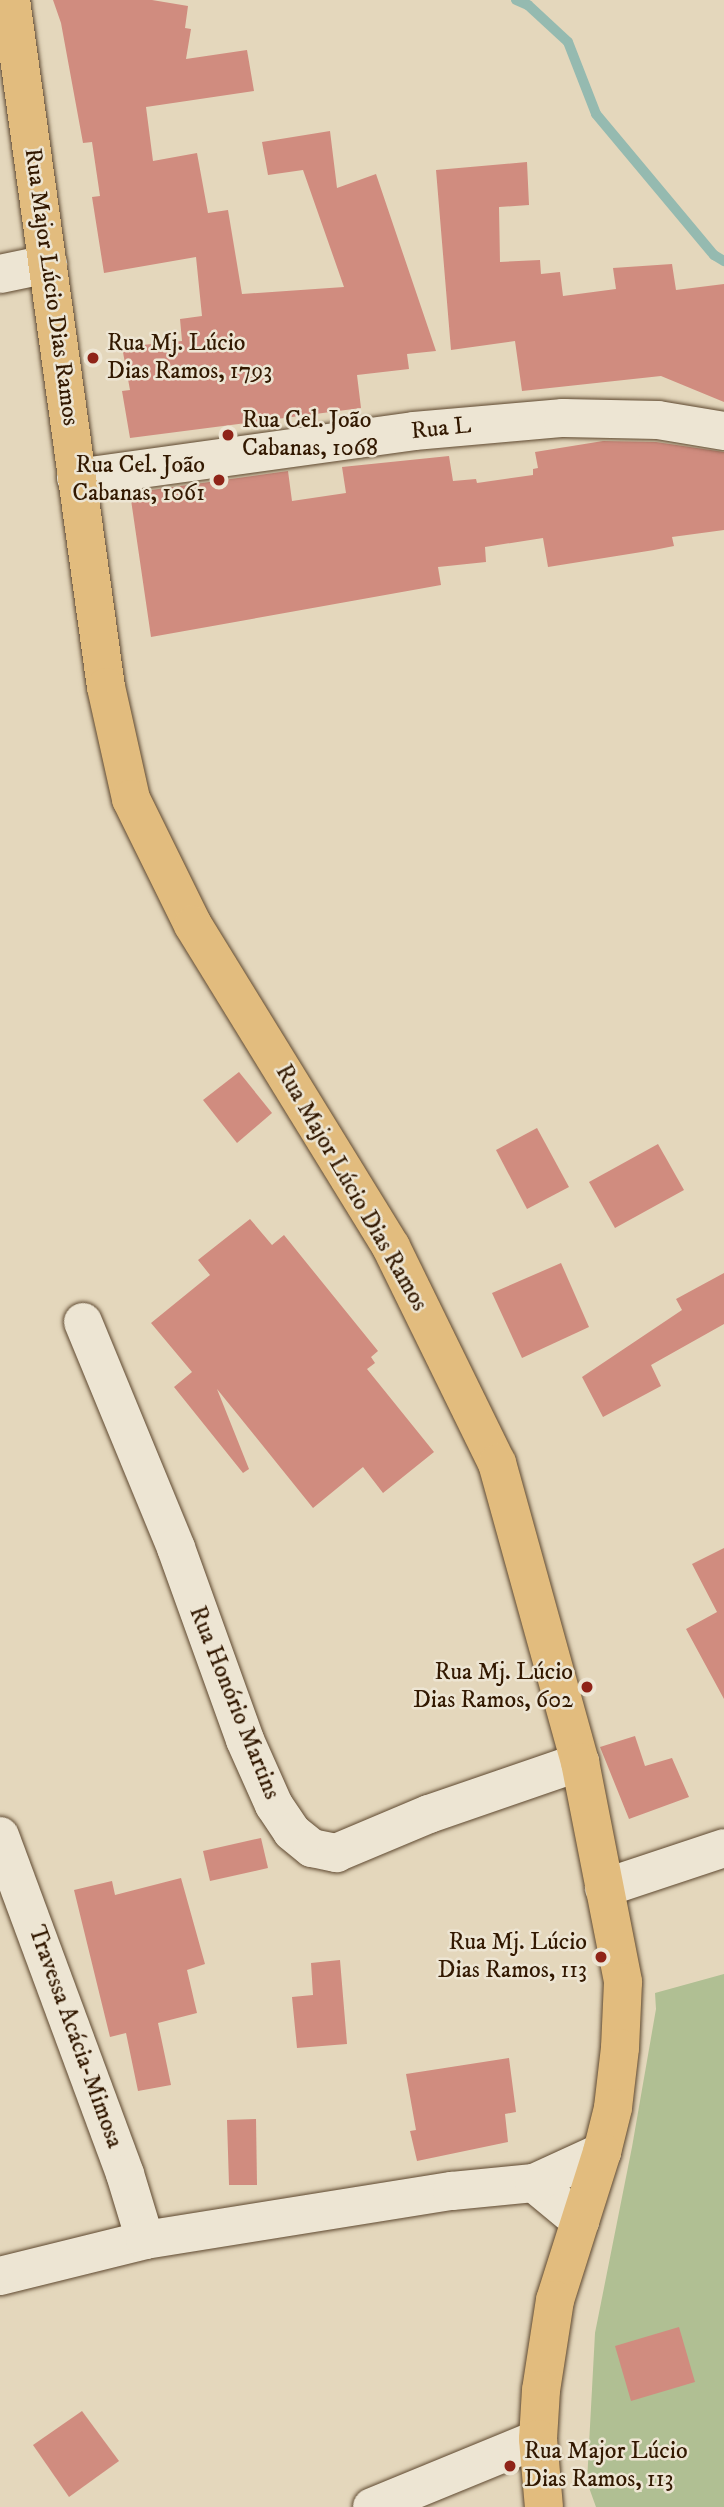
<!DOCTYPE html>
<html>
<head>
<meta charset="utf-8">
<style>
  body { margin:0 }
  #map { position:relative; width:724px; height:2507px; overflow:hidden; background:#e4d7bc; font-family:"IM FELL DW Pica",serif }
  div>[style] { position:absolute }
  .green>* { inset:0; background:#b0bf93 }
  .stream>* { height:10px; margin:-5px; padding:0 5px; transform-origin:5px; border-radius:5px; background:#95bab0 }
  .building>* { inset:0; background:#d08c7f }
  .roads { filter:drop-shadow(0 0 2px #5e482f) drop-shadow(0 0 2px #5e482f) }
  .minor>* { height:38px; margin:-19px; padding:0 19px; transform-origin:19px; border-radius:19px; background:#ede5d3 }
  .major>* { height:38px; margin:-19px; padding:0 19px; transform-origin:19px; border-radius:19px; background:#e2bc7e }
  .dots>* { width:19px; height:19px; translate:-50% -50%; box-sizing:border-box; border:4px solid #ede5d3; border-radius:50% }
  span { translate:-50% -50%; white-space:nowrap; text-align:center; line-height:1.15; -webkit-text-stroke:5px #ede5d3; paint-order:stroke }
  .street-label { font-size:24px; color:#321800 }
  .poi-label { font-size:24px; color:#321800 }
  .left { translate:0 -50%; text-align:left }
  .right { translate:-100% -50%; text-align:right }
</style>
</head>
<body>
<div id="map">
  <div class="green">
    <i style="clip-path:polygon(724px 1974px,724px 2507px,596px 2507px,587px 2482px,595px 2333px,632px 2147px,656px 2009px,655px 1993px)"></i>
  </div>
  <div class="stream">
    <i style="left:516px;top:0;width:13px;rotate:23deg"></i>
    <i style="left:528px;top:5px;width:54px;rotate:42.8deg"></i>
    <i style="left:568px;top:42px;width:77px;rotate:68.7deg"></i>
    <i style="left:596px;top:114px;width:184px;rotate:50.1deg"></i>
    <i style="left:714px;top:255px;width:12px;rotate:31deg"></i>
  </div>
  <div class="building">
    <i style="clip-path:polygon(53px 0,152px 0,188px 6px,185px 28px,191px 29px,186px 59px,247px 50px,254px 91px,146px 107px,153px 161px,197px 153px,208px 213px,228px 210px,242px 294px,344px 287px,303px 170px,268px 175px,262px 142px,330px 131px,337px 188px,376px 174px,436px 351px,407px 354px,409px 369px,357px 375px,361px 408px,130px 438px,122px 391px,130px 390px,122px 347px,182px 341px,180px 319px,202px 316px,196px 257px,104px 273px,92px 197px,100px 196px,92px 142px,83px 143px,61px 23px)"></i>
    <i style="clip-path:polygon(527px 162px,529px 205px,499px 207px,500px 262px,540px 260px,541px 274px,560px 272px,563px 296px,616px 289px,613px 268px,672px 264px,676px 290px,724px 284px,724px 402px,661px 376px,522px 391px,515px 341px,451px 350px,436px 170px)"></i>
    <i style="clip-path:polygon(603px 441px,656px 442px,724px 452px,724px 530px,672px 537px,674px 546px,654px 550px,548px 567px,543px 538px,485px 547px,486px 562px,438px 567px,441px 585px,151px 637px,130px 493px,288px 471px,292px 501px,346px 493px,342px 467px,449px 456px,453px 481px,476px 479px,477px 483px,533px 475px,533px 469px,538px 468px,535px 452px)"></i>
    <i style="clip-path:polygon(239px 1072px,272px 1113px,237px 1143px,203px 1100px)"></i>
    <i style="clip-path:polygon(537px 1128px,569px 1187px,527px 1209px,496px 1150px)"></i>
    <i style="clip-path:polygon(658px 1144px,684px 1190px,615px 1228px,589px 1182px)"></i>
    <i style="clip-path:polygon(250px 1219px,272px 1245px,284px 1235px,378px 1351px,371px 1357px,375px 1363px,367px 1369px,434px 1452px,383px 1493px,363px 1467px,313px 1508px,217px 1389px,249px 1469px,243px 1473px,174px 1387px,192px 1372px,151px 1323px,210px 1275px,198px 1260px)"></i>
    <i style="clip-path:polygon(561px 1263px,589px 1327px,522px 1358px,492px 1293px)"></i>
    <i style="clip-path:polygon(724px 1273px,724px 1324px,651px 1365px,661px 1386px,603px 1417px,582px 1377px,682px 1310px,676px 1299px)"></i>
    <i style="clip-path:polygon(724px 1548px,724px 1699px,686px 1629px,717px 1612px,692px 1564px)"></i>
    <i style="clip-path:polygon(635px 1736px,645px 1766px,672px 1758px,689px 1797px,629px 1819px,600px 1747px)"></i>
    <i style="clip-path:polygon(261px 1838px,268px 1868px,210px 1881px,203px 1851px)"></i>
    <i style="clip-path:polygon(181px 1878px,205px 1964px,187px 1970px,197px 2013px,158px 2023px,171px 2085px,138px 2091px,126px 2033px,110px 2037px,74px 1890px,112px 1881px,115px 1895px)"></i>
    <i style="clip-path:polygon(340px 1960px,347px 2044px,297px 2048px,292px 1997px,313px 1995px,311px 1963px)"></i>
    <i style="clip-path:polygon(509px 2058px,516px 2112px,505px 2114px,508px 2142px,417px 2161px,410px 2131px,416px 2130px,406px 2074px)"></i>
    <i style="clip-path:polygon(256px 2119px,257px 2185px,229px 2185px,227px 2120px)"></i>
    <i style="clip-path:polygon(679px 2327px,695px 2382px,631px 2401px,615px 2346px)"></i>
    <i style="clip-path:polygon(82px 2411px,119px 2461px,69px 2497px,33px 2445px)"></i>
  </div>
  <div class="roads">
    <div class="minor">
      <i style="left:0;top:274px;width:49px;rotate:-11.8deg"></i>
      <i style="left:76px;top:478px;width:341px;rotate:-7.9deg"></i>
      <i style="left:414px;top:431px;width:150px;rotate:-5deg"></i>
      <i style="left:563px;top:418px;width:95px;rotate:1.2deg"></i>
      <i style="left:658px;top:420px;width:67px;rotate:9.5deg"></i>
      <i style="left:83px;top:1322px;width:244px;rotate:67.6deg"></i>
      <i style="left:176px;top:1548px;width:204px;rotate:70.2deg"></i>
      <i style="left:245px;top:1740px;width:71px;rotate:66deg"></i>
      <i style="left:274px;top:1805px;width:32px;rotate:56deg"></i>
      <i style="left:292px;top:1832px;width:26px;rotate:39deg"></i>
      <i style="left:312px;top:1848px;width:25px;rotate:12deg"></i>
      <i style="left:336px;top:1853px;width:101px;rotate:-22.8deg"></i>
      <i style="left:429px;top:1814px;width:160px;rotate:-19deg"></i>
      <i style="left:0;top:1836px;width:360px;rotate:69.7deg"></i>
      <i style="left:125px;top:2174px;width:69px;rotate:73.1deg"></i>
      <i style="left:604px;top:1888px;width:126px;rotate:-18.4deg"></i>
      <i style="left:534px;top:2183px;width:60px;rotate:39.6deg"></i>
      <i style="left:0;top:2276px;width:149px;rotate:-13.9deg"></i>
      <i style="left:145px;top:2240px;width:311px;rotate:-9.1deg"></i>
      <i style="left:452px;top:2191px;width:82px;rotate:-5.6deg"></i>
      <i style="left:534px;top:2183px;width:75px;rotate:-24.5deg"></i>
      <i style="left:372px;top:2507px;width:179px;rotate:-22.3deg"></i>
    </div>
    <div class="major">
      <i style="left:11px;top:0;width:694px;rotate:82.13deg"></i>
      <i style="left:106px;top:687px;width:115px;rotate:77.4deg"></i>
      <i style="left:131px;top:799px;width:140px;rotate:63.8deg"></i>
      <i style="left:193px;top:925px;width:378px;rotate:58.4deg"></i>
      <i style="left:391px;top:1247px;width:241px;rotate:63.9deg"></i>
      <i style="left:497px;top:1463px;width:310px;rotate:74.5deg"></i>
      <i style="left:580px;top:1762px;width:224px;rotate:78.9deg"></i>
      <i style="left:623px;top:1982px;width:66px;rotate:92.6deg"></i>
      <i style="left:620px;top:2048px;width:60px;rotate:96.7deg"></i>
      <i style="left:613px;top:2108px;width:45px;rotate:104deg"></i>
      <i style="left:602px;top:2152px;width:155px;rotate:107.6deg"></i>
      <i style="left:555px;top:2300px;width:91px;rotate:98.8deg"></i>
      <i style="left:541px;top:2390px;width:49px;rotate:93.5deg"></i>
      <i style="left:538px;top:2439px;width:68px;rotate:85deg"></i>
    </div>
  </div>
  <div class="dots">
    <i style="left:93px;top:358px;background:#8f2418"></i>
    <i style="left:228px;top:435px;background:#8f2418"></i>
    <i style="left:219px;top:480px;background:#8f2418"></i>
    <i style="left:587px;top:1687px;background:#8f2418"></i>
    <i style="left:601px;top:1957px;background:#8f2418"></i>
    <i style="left:510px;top:2466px;background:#8f2418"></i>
  </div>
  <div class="street-label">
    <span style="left:51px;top:287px;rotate:82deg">Rua Major Lúcio Dias Ramos</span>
    <span style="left:441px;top:429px;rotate:-6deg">Rua L</span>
    <span style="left:351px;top:1188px;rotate:60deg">Rua Major Lúcio Dias Ramos</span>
    <span style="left:234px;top:1703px;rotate:68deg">Rua Honório Martins</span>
    <span style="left:75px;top:2037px;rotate:70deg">Travessa Acácia-Mimosa</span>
  </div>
  <div class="poi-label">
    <span class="left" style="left:107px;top:358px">Rua Mj. Lúcio<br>Dias Ramos, 1793</span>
    <span class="left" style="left:242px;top:435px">Rua Cel. João<br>Cabanas, 1068</span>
    <span class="right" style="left:205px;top:480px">Rua Cel. João<br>Cabanas, 1061</span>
    <span class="right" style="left:573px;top:1687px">Rua Mj. Lúcio<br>Dias Ramos, 602</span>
    <span class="right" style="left:587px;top:1957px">Rua Mj. Lúcio<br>Dias Ramos, 113</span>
    <span class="left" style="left:524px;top:2466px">Rua Major Lúcio<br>Dias Ramos, 113</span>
  </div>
</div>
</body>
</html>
